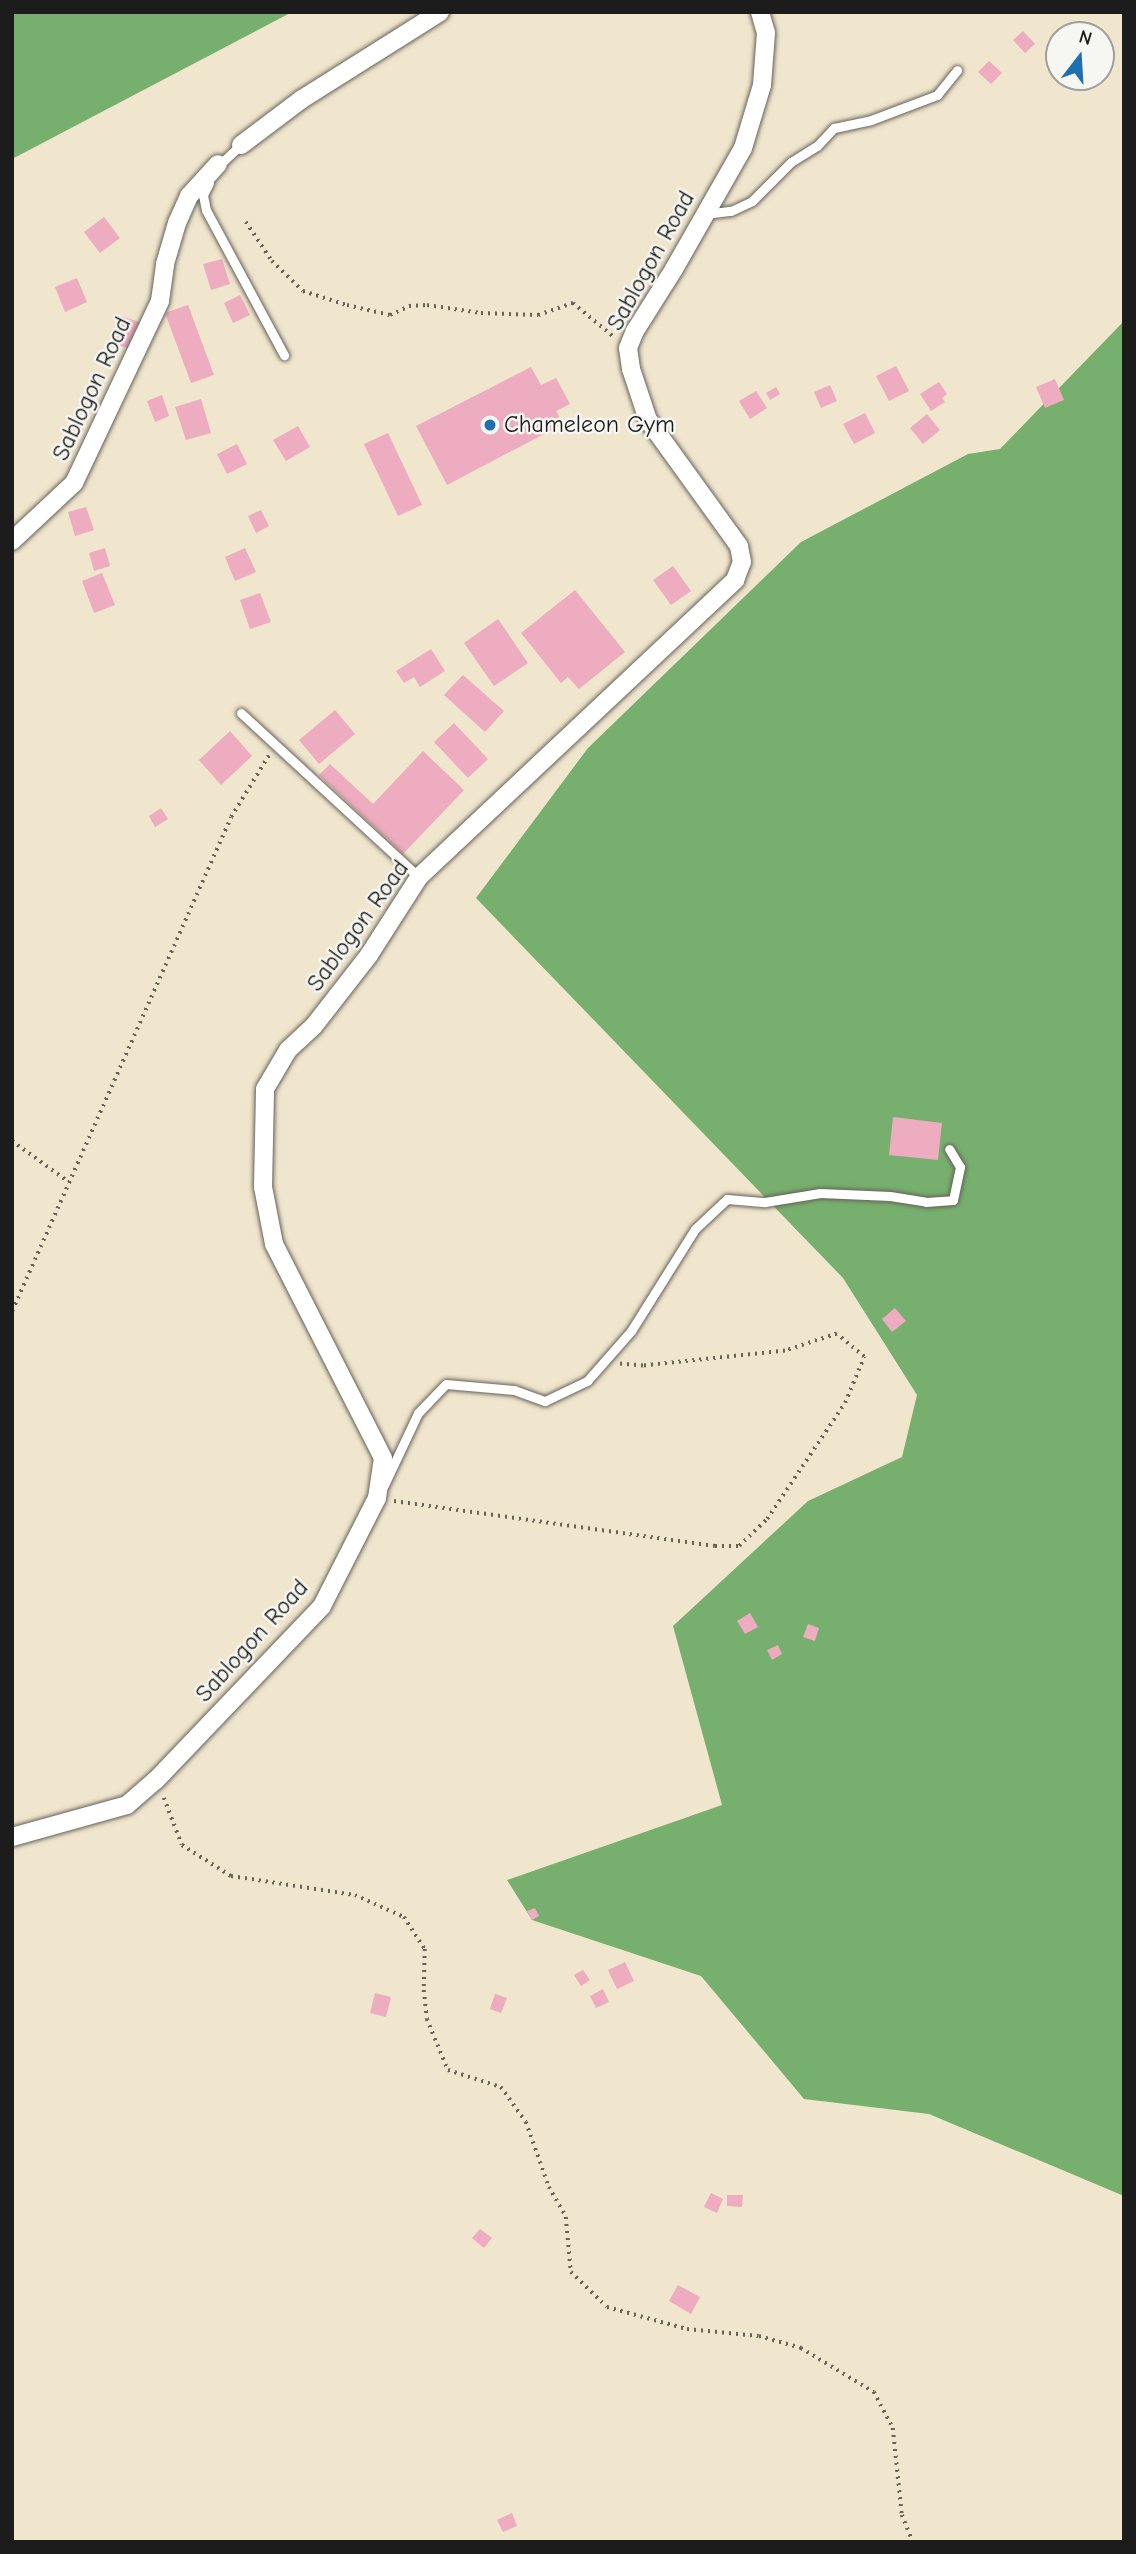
<!DOCTYPE html>
<html>
<head>
<meta charset="utf-8">
<style>
  body { margin:0 }
  #map { position:relative; width:1136px; height:2554px; overflow:hidden; background:#f0e5cd; font-family:"Comic Neue",sans-serif }
  div>[style] { position:absolute }
  .forest>* { inset:0; background:#77b06e }
  .building>* { inset:0; background:#edacbf }
  .path>* { height:3.5px; margin-top:-1.75px; transform-origin:0; background:repeating-linear-gradient(90deg,#66625a 0 2px,transparent 0 7px) }
  .roads { filter:drop-shadow(0 0 2px #66625a) drop-shadow(0 0 2px #66625a) }
  .lane>* { height:9px; margin:-4.5px; padding:0 4.5px; transform-origin:4.5px; border-radius:4.5px; background:#fff }
  .street>* { height:18px; margin:-9px; padding:0 9px; transform-origin:9px; border-radius:9px; background:#fff }
  .dots>* { width:19px; height:19px; translate:-50% -50%; box-sizing:border-box; border:4px solid #f6f6f2; border-radius:50% }
  span { translate:-50% -50%; white-space:nowrap; text-align:center; line-height:1.15; -webkit-text-stroke:5px #f6f6f2; paint-order:stroke }
  .street-label { font-size:24px; color:#1c1c1c }
  .poi-label { font-size:24px; color:#1c1c1c }
  .left { translate:0 -50%; text-align:left }
  .frame { position:absolute; inset:0; border:14px solid #1c1c1c; pointer-events:none }
  .north { position:absolute; left:1045px; top:21px; width:70px; height:70px; box-sizing:border-box; background:#f6f6f2; border:2px solid #9f9f9c; border-radius:50%; rotate:17deg; font-size:19px; font-weight:700; line-height:28px; text-align:center; color:#1c1c1c }
  .north::after { content:''; display:block; margin:auto; width:24px; height:32px; background:#1f6fb2; clip-path:polygon(50% 0,100% 100%,50% 72%,0 100%) }
</style>
</head>
<body>
<div id="map">
  <div class="forest">
    <i style="clip-path:polygon(12px 12px,292px 12px,12px 159px)"></i>
    <i style="clip-path:polygon(1124px 321px,1124px 2196px,929px 2114px,804px 2099px,701px 1976px,532px 1920px,507px 1880px,722px 1805px,673px 1626px,808px 1501px,902px 1457px,917px 1395px,843px 1278px,476px 898px,588px 748px,801px 542px,968px 454px,1000px 449px)"></i>
  </div>
  <div class="building">
    <i style="clip-path:polygon(1023px 31px,1035px 44px,1025px 53px,1013px 40px)"></i>
    <i style="clip-path:polygon(989px 61px,1002px 73px,991px 84px,978px 72px)"></i>
    <i style="clip-path:polygon(104px 217px,120px 238px,100px 253px,84px 232px)"></i>
    <i style="clip-path:polygon(222px 259px,230px 284px,211px 290px,203px 264px)"></i>
    <i style="clip-path:polygon(77px 278px,87px 302px,65px 312px,55px 287px)"></i>
    <i style="clip-path:polygon(240px 295px,250px 315px,233px 323px,224px 303px)"></i>
    <i style="clip-path:polygon(188px 305px,214px 375px,191px 383px,165px 313px)"></i>
    <i style="clip-path:polygon(121px 316px,142px 323px,134px 350px,112px 343px)"></i>
    <i style="clip-path:polygon(896px 366px,909px 391px,889px 401px,876px 376px)"></i>
    <i style="clip-path:polygon(531px 367px,541px 385px,556px 378px,570px 404px,556px 411px,563px 424px,447px 485px,416px 426px)"></i>
    <i style="clip-path:polygon(1055px 379px,1064px 400px,1045px 408px,1036px 387px)"></i>
    <i style="clip-path:polygon(939px 382px,947px 394px,942px 398px,945px 402px,931px 411px,920px 394px)"></i>
    <i style="clip-path:polygon(830px 385px,837px 401px,821px 408px,814px 392px)"></i>
    <i style="clip-path:polygon(776px 387px,780px 394px,770px 400px,766px 393px)"></i>
    <i style="clip-path:polygon(756px 391px,767px 408px,750px 419px,739px 401px)"></i>
    <i style="clip-path:polygon(162px 395px,169px 416px,155px 422px,147px 401px)"></i>
    <i style="clip-path:polygon(201px 399px,211px 433px,186px 440px,175px 407px)"></i>
    <i style="clip-path:polygon(865px 413px,875px 433px,854px 444px,843px 424px)"></i>
    <i style="clip-path:polygon(927px 414px,940px 430px,923px 444px,910px 428px)"></i>
    <i style="clip-path:polygon(298px 426px,310px 447px,286px 461px,273px 440px)"></i>
    <i style="clip-path:polygon(388px 433px,422px 505px,398px 516px,364px 444px)"></i>
    <i style="clip-path:polygon(237px 444px,247px 464px,227px 474px,217px 454px)"></i>
    <i style="clip-path:polygon(86px 507px,94px 530px,75px 536px,68px 512px)"></i>
    <i style="clip-path:polygon(261px 510px,269px 526px,256px 533px,248px 516px)"></i>
    <i style="clip-path:polygon(105px 548px,110px 566px,94px 571px,89px 553px)"></i>
    <i style="clip-path:polygon(245px 548px,256px 572px,235px 581px,225px 557px)"></i>
    <i style="clip-path:polygon(673px 566px,691px 591px,671px 605px,653px 580px)"></i>
    <i style="clip-path:polygon(102px 573px,115px 605px,94px 613px,82px 581px)"></i>
    <i style="clip-path:polygon(575px 590px,625px 652px,579px 689px,568px 677px,561px 683px,521px 633px)"></i>
    <i style="clip-path:polygon(260px 593px,271px 622px,250px 629px,240px 600px)"></i>
    <i style="clip-path:polygon(498px 619px,528px 663px,494px 686px,464px 643px)"></i>
    <i style="clip-path:polygon(431px 649px,445px 671px,420px 687px,414px 677px,404px 683px,396px 671px)"></i>
    <i style="clip-path:polygon(463px 675px,504px 711px,485px 732px,444px 695px)"></i>
    <i style="clip-path:polygon(335px 710px,355px 734px,319px 764px,299px 740px)"></i>
    <i style="clip-path:polygon(454px 723px,488px 759px,468px 778px,434px 742px)"></i>
    <i style="clip-path:polygon(230px 731px,252px 756px,221px 785px,199px 760px)"></i>
    <i style="clip-path:polygon(423px 751px,464px 790px,403px 854px,319px 775px,330px 764px,373px 804px)"></i>
    <i style="clip-path:polygon(161px 808px,168px 819px,155px 827px,149px 816px)"></i>
    <i style="clip-path:polygon(893px 1117px,942px 1123px,938px 1160px,889px 1155px)"></i>
    <i style="clip-path:polygon(895px 1308px,906px 1321px,892px 1332px,882px 1319px)"></i>
    <i style="clip-path:polygon(750px 1613px,758px 1627px,745px 1634px,737px 1621px)"></i>
    <i style="clip-path:polygon(808px 1624px,819px 1628px,815px 1641px,803px 1637px)"></i>
    <i style="clip-path:polygon(778px 1645px,782px 1654px,772px 1660px,767px 1650px)"></i>
    <i style="clip-path:polygon(535px 1908px,539px 1916px,532px 1920px,527px 1911px)"></i>
    <i style="clip-path:polygon(625px 1962px,634px 1981px,617px 1989px,608px 1970px)"></i>
    <i style="clip-path:polygon(583px 1970px,590px 1980px,581px 1986px,574px 1975px)"></i>
    <i style="clip-path:polygon(603px 1989px,609px 2002px,596px 2008px,590px 1996px)"></i>
    <i style="clip-path:polygon(375px 1993px,391px 1997px,386px 2017px,370px 2013px)"></i>
    <i style="clip-path:polygon(495px 1994px,507px 1998px,501px 2013px,490px 2009px)"></i>
    <i style="clip-path:polygon(711px 2193px,723px 2199px,717px 2213px,704px 2207px)"></i>
    <i style="clip-path:polygon(727px 2195px,743px 2195px,742px 2207px,727px 2206px)"></i>
    <i style="clip-path:polygon(480px 2229px,492px 2238px,484px 2248px,472px 2238px)"></i>
    <i style="clip-path:polygon(678px 2285px,700px 2297px,691px 2314px,669px 2301px)"></i>
    <i style="clip-path:polygon(512px 2513px,517px 2526px,503px 2532px,497px 2520px)"></i>
  </div>
  <div class="path">
    <i style="left:246px;top:222px;width:47px;rotate:56.3deg"></i>
    <i style="left:272px;top:261px;width:43px;rotate:44.1deg"></i>
    <i style="left:303px;top:291px;width:46px;rotate:17.7deg"></i>
    <i style="left:347px;top:305px;width:44px;rotate:13.1deg"></i>
    <i style="left:390px;top:315px;width:21px;rotate:-25deg"></i>
    <i style="left:409px;top:306px;width:18px;rotate:-3deg"></i>
    <i style="left:427px;top:305px;width:55px;rotate:8.4deg"></i>
    <i style="left:481px;top:313px;width:57px;rotate:2deg"></i>
    <i style="left:538px;top:315px;width:37px;rotate:-19deg"></i>
    <i style="left:573px;top:303px;width:53px;rotate:39.7deg"></i>
    <i style="left:12px;top:1141px;width:70px;rotate:35.7deg"></i>
    <i style="left:12px;top:1311px;width:540px;rotate:-66.09deg"></i>
    <i style="left:231px;top:817px;width:73px;rotate:-58.5deg"></i>
    <i style="left:394px;top:1501px;width:324px;rotate:8deg"></i>
    <i style="left:715px;top:1546px;width:24px"></i>
    <i style="left:739px;top:1546px;width:39px;rotate:-44deg"></i>
    <i style="left:767px;top:1519px;width:140px;rotate:-56.1deg"></i>
    <i style="left:845px;top:1403px;width:50px;rotate:-67.6deg"></i>
    <i style="left:864px;top:1357px;width:35px;rotate:-140deg"></i>
    <i style="left:837px;top:1334px;width:55px;rotate:161.9deg"></i>
    <i style="left:785px;top:1351px;width:143px;rotate:174deg"></i>
    <i style="left:643px;top:1366px;width:23px;rotate:-175deg"></i>
    <i style="left:164px;top:1798px;width:50px;rotate:69deg"></i>
    <i style="left:182px;top:1845px;width:58px;rotate:32.3deg"></i>
    <i style="left:231px;top:1876px;width:125px;rotate:8.7deg"></i>
    <i style="left:355px;top:1895px;width:54px;rotate:24.2deg"></i>
    <i style="left:404px;top:1917px;width:38px;rotate:57deg"></i>
    <i style="left:425px;top:1949px;width:41px;rotate:91.4deg"></i>
    <i style="left:424px;top:1990px;width:29px;rotate:84deg"></i>
    <i style="left:427px;top:2019px;width:55px;rotate:67.6deg"></i>
    <i style="left:448px;top:2070px;width:56px;rotate:17.8deg"></i>
    <i style="left:501px;top:2087px;width:43px;rotate:54.5deg"></i>
    <i style="left:526px;top:2122px;width:69px;rotate:70.5deg"></i>
    <i style="left:549px;top:2187px;width:34px;rotate:60deg"></i>
    <i style="left:566px;top:2217px;width:55px;rotate:84.8deg"></i>
    <i style="left:571px;top:2272px;width:50px;rotate:44.2deg"></i>
    <i style="left:607px;top:2307px;width:83px;rotate:15.4deg"></i>
    <i style="left:687px;top:2329px;width:72px;rotate:5.6deg"></i>
    <i style="left:759px;top:2336px;width:44px;rotate:15.9deg"></i>
    <i style="left:801px;top:2348px;width:85px;rotate:31.1deg"></i>
    <i style="left:874px;top:2392px;width:41px;rotate:62.2deg"></i>
    <i style="left:893px;top:2428px;width:87px;rotate:84.1deg"></i>
    <i style="left:902px;top:2515px;width:29px;rotate:68deg"></i>
  </div>
  <div class="roads">
    <div class="lane">
      <i style="left:217px;top:167px;width:33px;rotate:-43deg"></i>
      <i style="left:209px;top:183px;width:13px;rotate:117deg"></i>
      <i style="left:203px;top:195px;width:15px;rotate:79deg"></i>
      <i style="left:206px;top:210px;width:165px;rotate:61.7deg"></i>
      <i style="left:705px;top:214px;width:26px;rotate:-7deg"></i>
      <i style="left:731px;top:211px;width:23px;rotate:-25deg"></i>
      <i style="left:752px;top:201px;width:55px;rotate:-45deg"></i>
      <i style="left:791px;top:162px;width:31px;rotate:-32deg"></i>
      <i style="left:817px;top:146px;width:25px;rotate:-47deg"></i>
      <i style="left:834px;top:128px;width:38px;rotate:-12deg"></i>
      <i style="left:871px;top:120px;width:71px;rotate:-20.7deg"></i>
      <i style="left:937px;top:95px;width:32px;rotate:-51deg"></i>
      <i style="left:241px;top:713px;width:242px;rotate:42.7deg"></i>
      <i style="left:384px;top:1485px;width:80px;rotate:-64.7deg"></i>
      <i style="left:418px;top:1413px;width:40px;rotate:-46deg"></i>
      <i style="left:446px;top:1384px;width:68px;rotate:5deg"></i>
      <i style="left:514px;top:1390px;width:33px;rotate:20deg"></i>
      <i style="left:545px;top:1401px;width:47px;rotate:-25.5deg"></i>
      <i style="left:587px;top:1381px;width:67px;rotate:-48.7deg"></i>
      <i style="left:631px;top:1331px;width:120px;rotate:-57.9deg"></i>
      <i style="left:695px;top:1229px;width:44px;rotate:-43.2deg"></i>
      <i style="left:727px;top:1199px;width:38px;rotate:5deg"></i>
      <i style="left:765px;top:1202px;width:56px;rotate:-9.3deg"></i>
      <i style="left:820px;top:1193px;width:70px;rotate:2.5deg"></i>
      <i style="left:890px;top:1196px;width:36px;rotate:9deg"></i>
      <i style="left:926px;top:1202px;width:27px;rotate:-4deg"></i>
      <i style="left:953px;top:1200px;width:34px;rotate:-78deg"></i>
      <i style="left:960px;top:1167px;width:21px;rotate:-121deg"></i>
    </div>
    <div class="street">
      <i style="left:241px;top:145px;width:76px;rotate:-37deg"></i>
      <i style="left:302px;top:99px;width:163px;rotate:-32.2deg"></i>
      <i style="left:12px;top:541px;width:85px;rotate:-43.1deg"></i>
      <i style="left:74px;top:483px;width:201px;rotate:-64.7deg"></i>
      <i style="left:160px;top:301px;width:37px;rotate:-82deg"></i>
      <i style="left:165px;top:264px;width:43px;rotate:-73.7deg"></i>
      <i style="left:177px;top:223px;width:30px;rotate:-66deg"></i>
      <i style="left:189px;top:196px;width:43px;rotate:-47.8deg"></i>
      <i style="left:12px;top:1837px;width:119px;rotate:-15.5deg"></i>
      <i style="left:127px;top:1805px;width:38px;rotate:-41deg"></i>
      <i style="left:156px;top:1780px;width:240px;rotate:-46.3deg"></i>
      <i style="left:322px;top:1606px;width:121px;rotate:-63deg"></i>
      <i style="left:377px;top:1498px;width:40px;rotate:-81.5deg"></i>
      <i style="left:383px;top:1458px;width:240px;rotate:-117deg"></i>
      <i style="left:274px;top:1244px;width:58px;rotate:-100.9deg"></i>
      <i style="left:263px;top:1187px;width:98px;rotate:-88.8deg"></i>
      <i style="left:265px;top:1089px;width:45px;rotate:-59.5deg"></i>
      <i style="left:288px;top:1050px;width:34px;rotate:-43deg"></i>
      <i style="left:313px;top:1027px;width:91px;rotate:-52.1deg"></i>
      <i style="left:369px;top:955px;width:93px;rotate:-57.3deg"></i>
      <i style="left:419px;top:877px;width:434px;rotate:-43.2deg"></i>
      <i style="left:735px;top:580px;width:19px;rotate:-69deg"></i>
      <i style="left:742px;top:562px;width:16px;rotate:-101deg"></i>
      <i style="left:739px;top:546px;width:155px;rotate:-125.8deg"></i>
      <i style="left:648px;top:420px;width:54px;rotate:-108.4deg"></i>
      <i style="left:631px;top:369px;width:21px;rotate:-98deg"></i>
      <i style="left:628px;top:348px;width:18px;rotate:-68deg"></i>
      <i style="left:635px;top:331px;width:73px;rotate:-57.8deg"></i>
      <i style="left:674px;top:269px;width:139px;rotate:-60.3deg"></i>
      <i style="left:743px;top:148px;width:66px;rotate:-73.2deg"></i>
      <i style="left:762px;top:85px;width:52px;rotate:-85.6deg"></i>
      <i style="left:766px;top:33px;width:22px;rotate:-106deg"></i>
    </div>
  </div>
  <div class="dots">
    <i style="left:490px;top:425px;background:#1f6fb2"></i>
  </div>
  <div class="street-label">
    <span style="left:651px;top:261px;rotate:-61deg">Sablogon Road</span>
    <span style="left:92px;top:389px;rotate:-65deg">Sablogon Road</span>
    <span style="left:358px;top:926px;rotate:-54deg">Sablogon Road</span>
    <span style="left:252px;top:1641px;rotate:-48deg">Sablogon Road</span>
  </div>
  <div class="poi-label">
    <span class="left" style="left:504px;top:425px">Chameleon Gym</span>
  </div>
  <div class="frame"></div>
  <div class="north">N</div>
</div>
</body>
</html>
